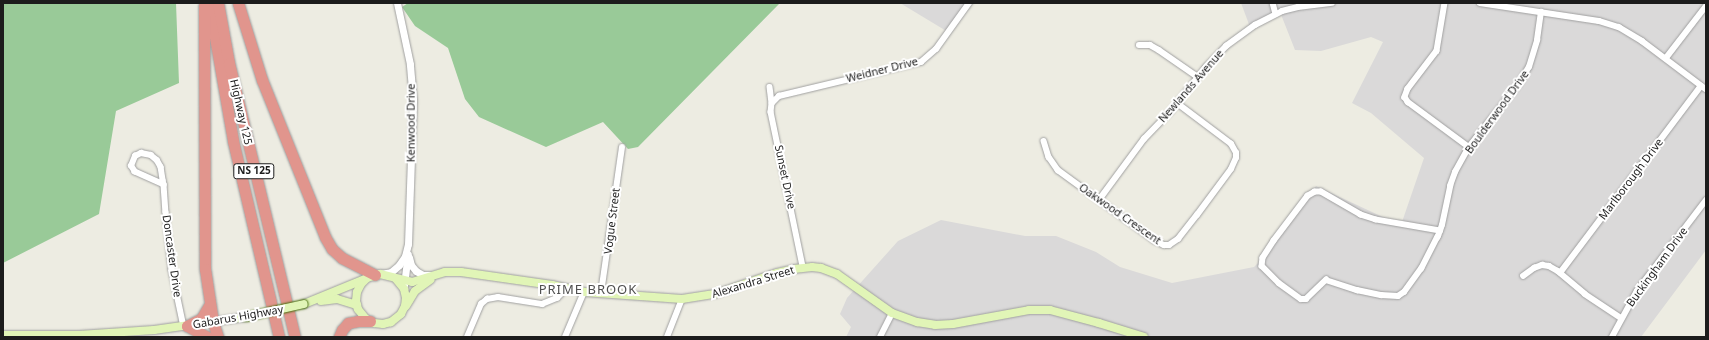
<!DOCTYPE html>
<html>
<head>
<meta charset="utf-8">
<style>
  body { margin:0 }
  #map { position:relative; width:1709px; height:340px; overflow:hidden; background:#edece2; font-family:"Noto Sans",sans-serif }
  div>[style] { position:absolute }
  .residential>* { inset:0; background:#dad9d9 }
  .forest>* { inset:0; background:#99ca98 }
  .roads { filter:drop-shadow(0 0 1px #a0a0a0) drop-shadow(0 0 1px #a0a0a0) }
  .minor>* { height:5.5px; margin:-2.75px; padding:0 2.75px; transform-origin:2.75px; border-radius:2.75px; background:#fff }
  .tertiary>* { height:7px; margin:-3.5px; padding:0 3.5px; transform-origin:3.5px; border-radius:3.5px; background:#fff }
  .secondary>* { height:8px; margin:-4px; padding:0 4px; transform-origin:4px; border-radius:4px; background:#e1f5b7 }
  .motorway>* { height:11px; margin:-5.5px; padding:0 5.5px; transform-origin:5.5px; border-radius:5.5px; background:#e1958d }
  .bridges { filter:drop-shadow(0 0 1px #456b0a) drop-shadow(0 0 1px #456b0a) }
  .secondary-bridge>* { height:8px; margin:-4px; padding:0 4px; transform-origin:4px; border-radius:4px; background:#e1f5b7 }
  span { translate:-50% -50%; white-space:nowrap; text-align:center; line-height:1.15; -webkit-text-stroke:4px #fff; paint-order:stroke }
  .shield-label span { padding:1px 3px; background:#fff; border:1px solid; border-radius:3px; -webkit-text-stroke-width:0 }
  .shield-label { font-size:10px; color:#1c1c1c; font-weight:700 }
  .street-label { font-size:11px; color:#1c1c1c }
  .quarter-label { font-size:13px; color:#4f4f4f; letter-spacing:1px }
  .frame { position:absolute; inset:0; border:4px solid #1c1c1c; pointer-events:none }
</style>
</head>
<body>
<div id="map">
  <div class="residential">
    <i style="clip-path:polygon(900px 3px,969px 3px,948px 32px)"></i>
    <i style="clip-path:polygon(1241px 3px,1706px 3px,1706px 250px,1641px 337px,846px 337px,851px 327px,840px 314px,847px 298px,898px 241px,941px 220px,1025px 236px,1056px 236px,1096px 252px,1120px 267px,1172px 283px,1254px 267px,1262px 259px,1316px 186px,1385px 218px,1402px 222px,1424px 158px,1371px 113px,1352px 103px,1383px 42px,1371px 37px,1321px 51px,1295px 50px,1280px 12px,1250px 27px)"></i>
  </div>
  <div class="forest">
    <i style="clip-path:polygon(3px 3px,176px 3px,179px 83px,116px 111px,99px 214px,3px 263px)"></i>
    <i style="clip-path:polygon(408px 3px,780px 3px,638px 147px,628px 149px,603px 122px,546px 147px,479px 117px,465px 99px,448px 48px,415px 26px,402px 7px)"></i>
  </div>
  <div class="roads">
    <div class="minor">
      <i style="left:1273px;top:3px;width:11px;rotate:75deg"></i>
      <i style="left:1445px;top:3px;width:49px;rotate:99.5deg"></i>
      <i style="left:1437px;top:51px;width:48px;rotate:127.3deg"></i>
      <i style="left:1408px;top:89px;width:9px;rotate:111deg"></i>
      <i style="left:1405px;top:97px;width:6px;rotate:59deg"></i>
      <i style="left:1408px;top:102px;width:76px;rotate:36.4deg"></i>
      <i style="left:1480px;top:3px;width:120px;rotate:8.6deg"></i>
      <i style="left:1599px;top:21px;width:21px;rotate:17deg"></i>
      <i style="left:1619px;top:27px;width:27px;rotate:31deg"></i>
      <i style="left:1642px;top:41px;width:80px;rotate:36.9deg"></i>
      <i style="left:1139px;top:45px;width:11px"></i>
      <i style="left:1150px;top:45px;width:10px;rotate:29deg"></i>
      <i style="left:1159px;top:50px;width:47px;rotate:34.7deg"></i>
      <i style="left:1666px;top:58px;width:66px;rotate:-52.4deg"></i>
      <i style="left:770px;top:87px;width:16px;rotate:83deg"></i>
      <i style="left:772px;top:103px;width:9px;rotate:96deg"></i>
      <i style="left:771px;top:112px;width:158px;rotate:78.3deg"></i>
      <i style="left:772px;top:103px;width:10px;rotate:-45deg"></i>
      <i style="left:779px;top:96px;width:146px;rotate:-13.5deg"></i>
      <i style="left:921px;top:62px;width:20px;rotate:-41deg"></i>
      <i style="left:936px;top:49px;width:57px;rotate:-54.3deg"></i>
      <i style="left:1044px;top:141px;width:17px;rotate:73deg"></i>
      <i style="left:1049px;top:157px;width:16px;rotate:55deg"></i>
      <i style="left:1058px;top:170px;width:119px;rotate:36.1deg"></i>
      <i style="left:1154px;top:240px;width:11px;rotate:27deg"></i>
      <i style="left:1164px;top:245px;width:5px"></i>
      <i style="left:1169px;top:245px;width:11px;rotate:-34deg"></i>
      <i style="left:1178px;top:239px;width:31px;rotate:-52deg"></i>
      <i style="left:1197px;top:215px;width:57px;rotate:-53.5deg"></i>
      <i style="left:1231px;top:169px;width:12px;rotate:-66deg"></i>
      <i style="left:1236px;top:158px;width:5px;rotate:-90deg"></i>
      <i style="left:1236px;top:153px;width:10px;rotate:-119deg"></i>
      <i style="left:1231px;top:144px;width:66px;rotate:-143deg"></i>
      <i style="left:164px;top:185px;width:32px;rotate:-156deg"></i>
      <i style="left:135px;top:172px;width:7px;rotate:-124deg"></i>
      <i style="left:131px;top:166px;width:11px;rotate:-68deg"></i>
      <i style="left:135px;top:156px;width:7px;rotate:-27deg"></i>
      <i style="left:141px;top:153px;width:10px;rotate:11deg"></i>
      <i style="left:151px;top:155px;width:8px;rotate:40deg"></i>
      <i style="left:157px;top:160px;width:8px;rotate:60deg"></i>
      <i style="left:161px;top:167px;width:13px;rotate:81deg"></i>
      <i style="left:163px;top:180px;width:5px;rotate:79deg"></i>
      <i style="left:164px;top:185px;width:27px;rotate:86deg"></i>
      <i style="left:166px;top:212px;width:58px;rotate:84.1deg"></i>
      <i style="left:172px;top:270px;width:58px;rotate:78.1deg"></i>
      <i style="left:1099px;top:200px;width:76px;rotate:-53.6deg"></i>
      <i style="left:1144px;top:139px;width:39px;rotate:-46deg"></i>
      <i style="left:1171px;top:111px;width:56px;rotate:-51.5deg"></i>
      <i style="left:1206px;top:67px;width:29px;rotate:-46deg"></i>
      <i style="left:1226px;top:46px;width:36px;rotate:-36deg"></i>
      <i style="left:1255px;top:25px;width:30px;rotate:-27deg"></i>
      <i style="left:1282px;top:11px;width:16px;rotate:-14deg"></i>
      <i style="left:1298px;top:7px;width:34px;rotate:-7deg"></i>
      <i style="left:1440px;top:231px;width:65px;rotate:-170.2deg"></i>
      <i style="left:1376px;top:220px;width:16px;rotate:-162deg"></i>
      <i style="left:1361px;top:215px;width:46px;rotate:-150.1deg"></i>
      <i style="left:1321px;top:192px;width:6px;rotate:180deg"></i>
      <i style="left:1315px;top:192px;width:8px;rotate:150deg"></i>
      <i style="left:1308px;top:196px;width:56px;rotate:127.1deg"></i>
      <i style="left:1274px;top:241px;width:20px;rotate:123deg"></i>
      <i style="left:1263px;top:258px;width:8px;rotate:97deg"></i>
      <i style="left:1262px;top:266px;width:24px;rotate:45deg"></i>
      <i style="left:1279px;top:283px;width:27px;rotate:36deg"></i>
      <i style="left:1301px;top:299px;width:5px"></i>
      <i style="left:1306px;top:299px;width:28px;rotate:-44deg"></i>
      <i style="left:1326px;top:280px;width:33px;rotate:18deg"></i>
      <i style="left:1357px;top:290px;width:25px;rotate:12deg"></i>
      <i style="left:1381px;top:295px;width:17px;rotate:3deg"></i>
      <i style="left:1398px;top:296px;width:7px;rotate:-34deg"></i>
      <i style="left:1404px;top:292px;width:29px;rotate:-54deg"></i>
      <i style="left:1421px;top:269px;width:35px;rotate:-63deg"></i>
      <i style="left:1437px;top:238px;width:2px;rotate:-63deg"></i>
      <i style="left:1438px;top:236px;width:5px;rotate:-68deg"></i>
      <i style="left:1440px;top:231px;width:6px;rotate:-72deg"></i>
      <i style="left:1442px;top:225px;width:40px;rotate:-78deg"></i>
      <i style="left:1450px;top:186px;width:15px;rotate:-70deg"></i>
      <i style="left:1455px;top:172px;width:29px;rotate:-61deg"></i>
      <i style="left:1469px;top:147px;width:79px;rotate:-51.7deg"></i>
      <i style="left:1518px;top:85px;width:21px;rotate:-59deg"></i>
      <i style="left:1529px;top:67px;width:28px;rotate:-73deg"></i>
      <i style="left:1537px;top:40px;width:28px;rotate:-82deg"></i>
      <i style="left:1560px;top:273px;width:234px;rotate:-53deg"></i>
      <i style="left:1523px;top:276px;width:14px;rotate:-36deg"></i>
      <i style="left:1534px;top:268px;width:9px;rotate:-21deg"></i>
      <i style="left:1542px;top:265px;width:7px;rotate:8deg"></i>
      <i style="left:1549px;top:266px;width:10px;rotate:29deg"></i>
      <i style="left:1558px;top:271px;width:35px;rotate:40deg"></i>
      <i style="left:1585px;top:294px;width:43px;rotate:33.7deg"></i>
      <i style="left:601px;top:293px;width:147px;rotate:-81.8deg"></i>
      <i style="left:467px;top:337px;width:36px;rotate:-67deg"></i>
      <i style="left:481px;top:304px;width:8px;rotate:-40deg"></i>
      <i style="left:487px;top:299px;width:11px;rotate:-10deg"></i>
      <i style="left:498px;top:297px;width:45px;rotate:9deg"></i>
      <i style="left:542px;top:304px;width:16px;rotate:-22deg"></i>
      <i style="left:557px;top:298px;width:14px;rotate:-45deg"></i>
      <i style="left:565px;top:337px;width:49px;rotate:-67.1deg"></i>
      <i style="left:667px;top:337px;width:41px;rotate:-68.5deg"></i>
      <i style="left:880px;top:337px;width:27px;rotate:-63deg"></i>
      <i style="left:1612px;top:337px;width:52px;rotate:-61.5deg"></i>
      <i style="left:1637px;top:291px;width:114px;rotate:-52.8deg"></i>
    </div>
    <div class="tertiary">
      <i style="left:409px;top:257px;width:8px;rotate:76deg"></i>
      <i style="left:411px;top:265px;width:8px;rotate:50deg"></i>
      <i style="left:416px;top:271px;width:8px;rotate:30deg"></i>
      <i style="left:423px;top:275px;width:7px"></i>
      <i style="left:380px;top:274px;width:11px;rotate:-10deg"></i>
      <i style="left:391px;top:272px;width:11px;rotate:-41deg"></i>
      <i style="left:399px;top:265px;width:11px;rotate:-56deg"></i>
      <i style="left:405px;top:256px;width:12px;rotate:-76deg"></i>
      <i style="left:408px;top:244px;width:144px;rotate:-88deg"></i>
      <i style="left:413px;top:100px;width:36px;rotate:-95deg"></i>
      <i style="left:410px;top:64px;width:62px;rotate:-102deg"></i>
      <i style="left:404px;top:285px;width:31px;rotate:-83deg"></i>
    </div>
    <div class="secondary">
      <i style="left:396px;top:279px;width:13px;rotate:51deg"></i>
      <i style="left:404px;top:289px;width:9px;rotate:77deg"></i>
      <i style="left:406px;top:298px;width:8px;rotate:97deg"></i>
      <i style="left:405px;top:306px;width:9px;rotate:117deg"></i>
      <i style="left:401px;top:314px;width:13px;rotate:141deg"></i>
      <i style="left:391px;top:322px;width:8px;rotate:166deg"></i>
      <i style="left:383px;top:324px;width:9px;rotate:-174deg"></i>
      <i style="left:374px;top:323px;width:9px;rotate:-153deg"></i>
      <i style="left:366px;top:319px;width:13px;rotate:-129deg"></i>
      <i style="left:358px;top:309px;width:8px;rotate:-104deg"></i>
      <i style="left:356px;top:301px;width:9px;rotate:-84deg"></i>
      <i style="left:357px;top:292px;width:9px;rotate:-63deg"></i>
      <i style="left:361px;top:284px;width:8px;rotate:-45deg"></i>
      <i style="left:367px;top:278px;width:14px;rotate:-17deg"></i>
      <i style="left:380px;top:274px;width:33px;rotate:14deg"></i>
      <i style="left:412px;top:282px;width:34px;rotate:-17deg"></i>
      <i style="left:445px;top:272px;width:16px"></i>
      <i style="left:461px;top:272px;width:92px;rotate:8.1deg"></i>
      <i style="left:552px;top:285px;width:33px;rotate:12deg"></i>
      <i style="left:584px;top:292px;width:98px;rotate:4.1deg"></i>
      <i style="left:682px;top:299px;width:33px;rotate:-9deg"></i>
      <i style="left:715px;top:294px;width:65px;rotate:-18.7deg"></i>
      <i style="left:777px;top:273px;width:17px;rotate:-13deg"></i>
      <i style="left:794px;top:269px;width:18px;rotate:-6deg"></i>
      <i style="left:812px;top:267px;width:9px;rotate:6deg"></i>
      <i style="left:821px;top:268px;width:17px;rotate:21deg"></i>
      <i style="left:837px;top:274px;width:67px;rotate:35.3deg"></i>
      <i style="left:892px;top:313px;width:27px;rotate:20deg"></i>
      <i style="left:917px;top:322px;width:18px;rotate:9deg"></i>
      <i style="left:935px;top:325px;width:18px;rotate:-3deg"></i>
      <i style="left:953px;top:324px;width:77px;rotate:-10.4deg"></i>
      <i style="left:1029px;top:310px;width:21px"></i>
      <i style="left:1050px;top:310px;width:51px;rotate:14.9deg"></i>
      <i style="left:1099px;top:323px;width:47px;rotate:17.3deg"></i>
      <i style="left:321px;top:301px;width:16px;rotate:-7deg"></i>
      <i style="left:337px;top:299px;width:21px;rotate:17deg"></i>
      <i style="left:304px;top:304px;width:66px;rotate:-22.3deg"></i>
      <i style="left:406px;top:306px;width:17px;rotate:-59deg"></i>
      <i style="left:415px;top:291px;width:19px;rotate:-36deg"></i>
      <i style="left:3px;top:335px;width:76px"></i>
      <i style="left:79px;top:335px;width:75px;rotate:-3.8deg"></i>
      <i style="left:154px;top:330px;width:93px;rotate:-8deg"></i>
    </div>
    <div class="motorway">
      <i style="left:209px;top:3px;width:140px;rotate:80.1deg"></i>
      <i style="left:233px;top:141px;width:201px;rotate:76.8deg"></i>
      <i style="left:218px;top:3px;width:61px;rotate:79.6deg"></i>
      <i style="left:229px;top:63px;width:282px;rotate:76.5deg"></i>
      <i style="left:238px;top:3px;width:81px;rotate:72.7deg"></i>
      <i style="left:262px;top:80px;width:169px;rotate:68.1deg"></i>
      <i style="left:325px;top:237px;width:14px;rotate:60deg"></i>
      <i style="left:332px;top:249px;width:13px;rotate:42deg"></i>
      <i style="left:342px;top:258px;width:37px;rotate:27deg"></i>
      <i style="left:204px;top:6px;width:263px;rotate:89.8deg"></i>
      <i style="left:205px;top:269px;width:54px;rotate:81.4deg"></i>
      <i style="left:213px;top:322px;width:16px;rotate:72deg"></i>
      <i style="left:187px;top:326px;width:16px;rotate:-27deg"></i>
      <i style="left:201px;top:319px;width:17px;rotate:-59deg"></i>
      <i style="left:187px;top:326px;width:24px;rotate:28deg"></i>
      <i style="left:339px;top:337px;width:8px;rotate:-67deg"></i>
      <i style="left:342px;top:330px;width:9px;rotate:-49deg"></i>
      <i style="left:348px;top:323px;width:10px;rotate:-11deg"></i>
      <i style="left:358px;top:321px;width:12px"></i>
    </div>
  </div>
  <div class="bridges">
    <div class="secondary-bridge">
      <i style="left:246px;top:317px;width:59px;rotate:-12.6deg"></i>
    </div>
  </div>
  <div class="shield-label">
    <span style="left:254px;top:171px">NS 125</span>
  </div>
  <div class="street-label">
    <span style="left:882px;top:70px;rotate:-14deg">Weidner Drive</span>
    <span style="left:1191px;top:86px;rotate:-49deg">Newlands Avenue</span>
    <span style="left:241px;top:112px;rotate:77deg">Highway 125</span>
    <span style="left:1497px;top:112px;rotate:-54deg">Boulderwood Drive</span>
    <span style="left:411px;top:123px;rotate:-90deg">Kenwood Drive</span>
    <span style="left:785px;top:177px;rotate:78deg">Sunset Drive</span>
    <span style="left:1631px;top:179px;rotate:-53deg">Marlborough Drive</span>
    <span style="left:1120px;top:214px;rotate:35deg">Oakwood Crescent</span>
    <span style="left:612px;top:221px;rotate:-83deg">Vogue Street</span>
    <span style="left:172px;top:256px;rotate:82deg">Doncaster Drive</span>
    <span style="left:1657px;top:267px;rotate:-54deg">Buckingham Drive</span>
    <span style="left:753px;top:282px;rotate:-17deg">Alexandra Street</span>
    <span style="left:238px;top:317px;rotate:-10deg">Gabarus Highway</span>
  </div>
  <div class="quarter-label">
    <span style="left:588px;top:289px">PRIME BROOK</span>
  </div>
  <div class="frame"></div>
</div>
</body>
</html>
